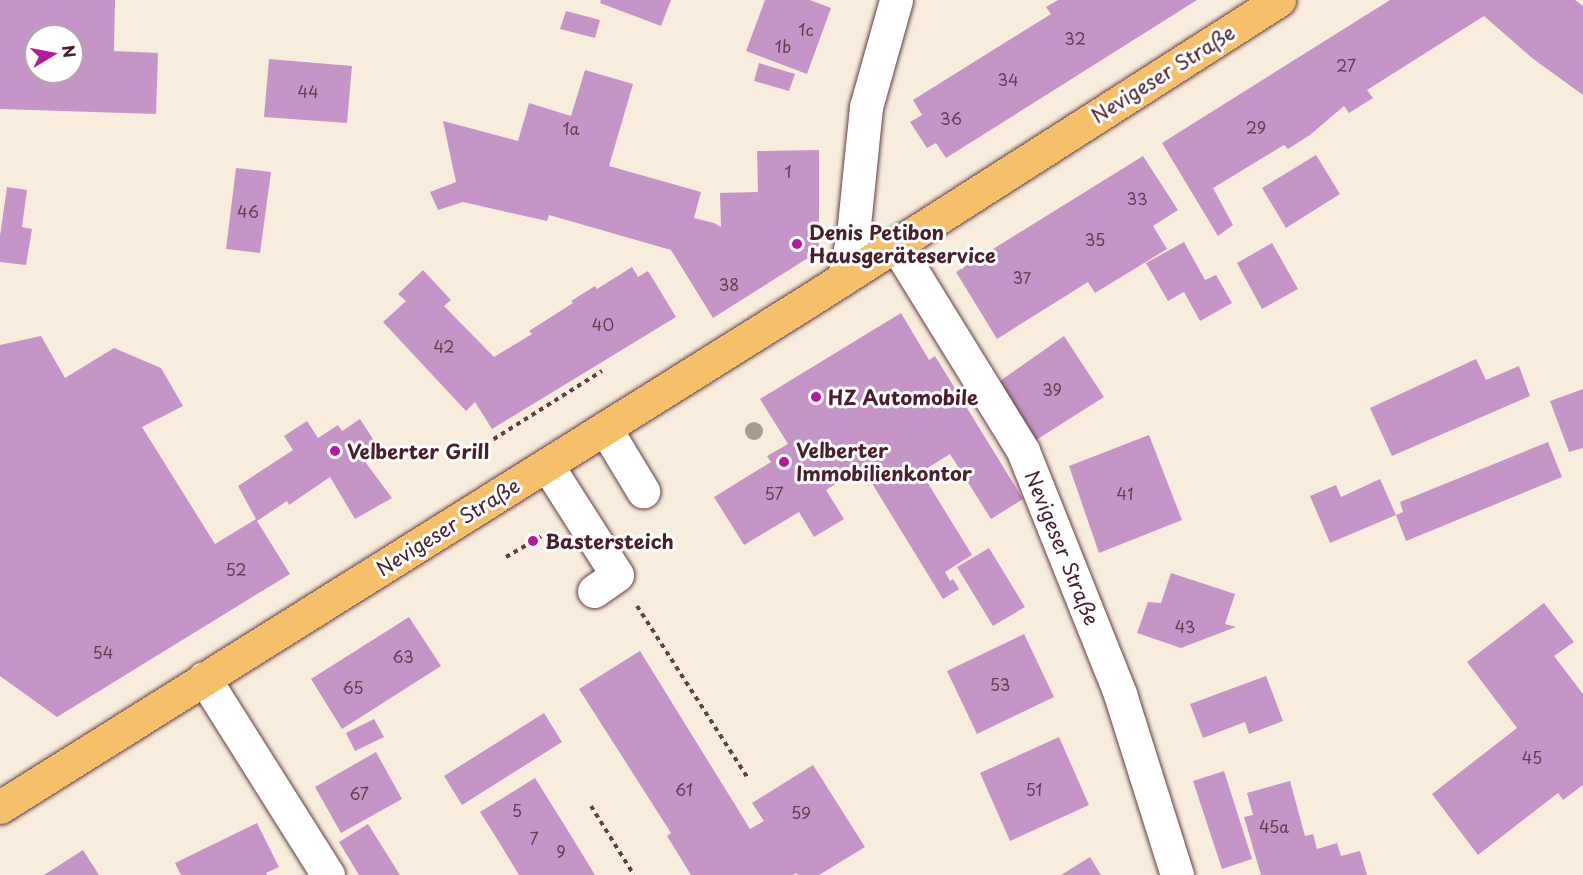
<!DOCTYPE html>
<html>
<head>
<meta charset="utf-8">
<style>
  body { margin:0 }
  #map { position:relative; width:1583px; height:875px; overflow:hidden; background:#f8eddc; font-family:"Playpen Sans",sans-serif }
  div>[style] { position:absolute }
  .building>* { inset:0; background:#c595c8 }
  .path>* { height:4px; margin-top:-2px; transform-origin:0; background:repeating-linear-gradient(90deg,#643e46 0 4.5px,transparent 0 9px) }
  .roads { filter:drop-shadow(0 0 2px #643e46) drop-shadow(0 0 2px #643e46) }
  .minor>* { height:33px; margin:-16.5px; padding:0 16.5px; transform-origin:16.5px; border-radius:16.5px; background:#fff }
  .major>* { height:33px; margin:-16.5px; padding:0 16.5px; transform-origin:16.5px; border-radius:16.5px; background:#f6c06b }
  .trees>* { width:18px; height:18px; margin:-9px; border-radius:50%; background:#a39e8e }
  .dots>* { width:16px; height:16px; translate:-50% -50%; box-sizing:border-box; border:3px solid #fff; border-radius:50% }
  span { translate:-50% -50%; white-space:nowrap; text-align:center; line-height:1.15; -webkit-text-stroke:6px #fff; paint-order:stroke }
  .number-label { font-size:16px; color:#693c52 }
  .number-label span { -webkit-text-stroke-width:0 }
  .street-label { font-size:20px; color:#4a1f2b }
  .poi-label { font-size:20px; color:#4a1f2b; font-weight:700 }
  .left { translate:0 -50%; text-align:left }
  .north { position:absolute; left:24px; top:24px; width:60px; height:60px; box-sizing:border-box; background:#fff; border:2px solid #b7a5aa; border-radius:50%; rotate:80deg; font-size:16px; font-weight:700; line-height:24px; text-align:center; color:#4a1f2b }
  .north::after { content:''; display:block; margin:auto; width:21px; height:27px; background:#b5179e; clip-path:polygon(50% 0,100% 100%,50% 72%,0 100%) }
</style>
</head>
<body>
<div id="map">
  <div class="building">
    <i style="clip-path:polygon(evenodd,0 0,115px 0,114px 51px,158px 53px,156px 114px,0 109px,0 0,36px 36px,72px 36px,72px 72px,36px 72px,36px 36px)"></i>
    <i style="clip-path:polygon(601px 0,671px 0,661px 26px,600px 3px)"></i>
    <i style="clip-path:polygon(765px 0,810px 0,831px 8px,807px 74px,746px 51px)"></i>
    <i style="clip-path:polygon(1058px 0,1197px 0,946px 158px,936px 143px,927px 148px,910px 122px,922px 115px,913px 100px,1051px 14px,1046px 7px)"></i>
    <i style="clip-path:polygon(1390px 0,1575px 0,1583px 6px,1583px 95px,1532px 58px,1484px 16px,1367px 90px,1373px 98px,1349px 113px,1344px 106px,1310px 135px,1288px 149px,1284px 145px,1213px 188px,1233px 225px,1218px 236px,1162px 143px)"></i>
    <i style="clip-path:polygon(566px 11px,600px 20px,595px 38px,560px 29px)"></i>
    <i style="clip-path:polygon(269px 59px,352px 66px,347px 123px,264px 117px)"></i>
    <i style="clip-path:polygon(759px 63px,795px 74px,789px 91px,754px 81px)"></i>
    <i style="clip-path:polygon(585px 70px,633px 84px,609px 166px,701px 192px,694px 218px,714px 223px,721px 227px,720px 193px,758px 192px,757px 151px,819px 150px,819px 251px,713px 318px,671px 250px,549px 215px,547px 221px,463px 202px,438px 210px,430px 192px,456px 182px,443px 121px,518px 141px,529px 103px,571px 116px)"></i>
    <i style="clip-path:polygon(1316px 155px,1340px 194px,1286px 228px,1262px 188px)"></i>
    <i style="clip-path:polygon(1143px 156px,1178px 210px,1153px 226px,1167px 249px,1095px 293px,1088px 282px,997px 339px,956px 272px)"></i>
    <i style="clip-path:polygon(236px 168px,271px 172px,260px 253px,226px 249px)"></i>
    <i style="clip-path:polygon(7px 187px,27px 190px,22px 227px,32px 229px,26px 265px,0 262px,0 236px)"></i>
    <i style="clip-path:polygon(1184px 242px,1205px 280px,1216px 275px,1232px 303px,1200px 321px,1184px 292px,1168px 301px,1146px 263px)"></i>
    <i style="clip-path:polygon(1272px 243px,1298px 289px,1262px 309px,1237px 263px)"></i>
    <i style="clip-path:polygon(632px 267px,638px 277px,648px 271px,676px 317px,492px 429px,475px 402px,466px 411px,383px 322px,406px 301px,398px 294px,423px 270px,451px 300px,444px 306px,494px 357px,532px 334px,529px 331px,573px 303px,571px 301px,595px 286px,597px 289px)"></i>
    <i style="clip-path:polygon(901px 313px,929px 360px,935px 356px,1023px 499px,991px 519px,950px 454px,921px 472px,972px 555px,945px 572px,950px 581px,953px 579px,959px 589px,943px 599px,862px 467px,826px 490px,844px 519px,814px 537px,799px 512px,744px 545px,714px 497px,771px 462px,767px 456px,788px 444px,760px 399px)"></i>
    <i style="clip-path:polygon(41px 336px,65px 378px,114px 348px,161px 368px,183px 406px,142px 427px,215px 544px,256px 519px,238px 486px,293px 450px,284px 436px,307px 421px,318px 438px,338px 425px,342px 431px,360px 419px,382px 453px,366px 463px,392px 498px,355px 519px,330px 477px,289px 505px,287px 501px,257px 521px,290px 574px,57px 717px,0 676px,0 345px)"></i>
    <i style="clip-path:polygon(1064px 336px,1104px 397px,1036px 440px,1000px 381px)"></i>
    <i style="clip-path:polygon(1476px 359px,1486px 380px,1519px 366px,1530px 396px,1392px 456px,1370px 408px)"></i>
    <i style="clip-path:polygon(1583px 389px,1583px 448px,1569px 452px,1550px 401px)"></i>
    <i style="clip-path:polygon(1149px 435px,1182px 520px,1099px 553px,1069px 466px)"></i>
    <i style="clip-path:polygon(1548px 442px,1562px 477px,1406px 541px,1396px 515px,1330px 543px,1310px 496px,1336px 485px,1341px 497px,1380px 479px,1396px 515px,1403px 512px,1400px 502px)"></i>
    <i style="clip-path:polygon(989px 548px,1025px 607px,993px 626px,957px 567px)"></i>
    <i style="clip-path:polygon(1171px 573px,1235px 594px,1225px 624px,1236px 627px,1181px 648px,1137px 633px,1148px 602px,1161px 603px)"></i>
    <i style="clip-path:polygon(1544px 603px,1574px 642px,1554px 656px,1583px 694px,1583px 785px,1563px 800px,1558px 793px,1478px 855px,1432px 794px,1517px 728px,1467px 662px)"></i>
    <i style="clip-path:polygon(409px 617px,441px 666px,342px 729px,311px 679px)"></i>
    <i style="clip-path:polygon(1024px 634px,1054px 697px,977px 734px,947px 671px)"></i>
    <i style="clip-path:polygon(640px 651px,750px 829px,764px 821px,752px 803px,813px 765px,865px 847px,819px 875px,798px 875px,796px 873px,793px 875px,691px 875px,667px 836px,671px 833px,579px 689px)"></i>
    <i style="clip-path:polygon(1266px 676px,1283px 721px,1249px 734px,1245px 722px,1203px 738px,1190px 704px)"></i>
    <i style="clip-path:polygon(544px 713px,562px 742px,462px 805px,444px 776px)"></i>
    <i style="clip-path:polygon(374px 719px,384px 737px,355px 751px,346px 733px)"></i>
    <i style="clip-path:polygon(1059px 737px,1089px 805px,1010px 841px,980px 773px)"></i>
    <i style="clip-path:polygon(376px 752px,402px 799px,341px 833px,315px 787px)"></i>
    <i style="clip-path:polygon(1224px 771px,1252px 859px,1222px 869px,1193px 781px)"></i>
    <i style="clip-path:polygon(535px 778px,570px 834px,595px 875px,519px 875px,499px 842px,480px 812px)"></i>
    <i style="clip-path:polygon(1290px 781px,1305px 836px,1313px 834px,1317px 849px,1337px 843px,1341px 856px,1360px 851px,1367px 875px,1261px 875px,1244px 817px,1253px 815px,1247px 793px)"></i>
    <i style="clip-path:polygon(257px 823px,279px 867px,266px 873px,267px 875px,181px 875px,175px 863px)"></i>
    <i style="clip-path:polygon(368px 824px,400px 875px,359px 875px,339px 842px)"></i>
    <i style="clip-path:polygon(83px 850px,99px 875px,44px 875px)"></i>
    <i style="clip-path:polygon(1090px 857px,1101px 875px,1061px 875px)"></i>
  </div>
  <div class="path">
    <i style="left:486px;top:444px;width:137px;rotate:-32.2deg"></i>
    <i style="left:506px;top:557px;width:48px;rotate:-30.3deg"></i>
    <i style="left:637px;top:606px;width:203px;rotate:57.2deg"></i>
    <i style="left:591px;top:806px;width:81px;rotate:58.1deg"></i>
  </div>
  <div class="roads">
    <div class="minor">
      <i style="left:896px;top:245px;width:242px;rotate:58.3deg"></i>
      <i style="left:1023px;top:451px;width:262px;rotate:68.2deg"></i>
      <i style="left:1120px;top:694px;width:190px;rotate:72.5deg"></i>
      <i style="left:844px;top:278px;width:44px;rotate:-78.2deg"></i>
      <i style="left:853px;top:235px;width:129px;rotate:-84.2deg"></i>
      <i style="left:866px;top:107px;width:111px;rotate:-74.3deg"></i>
      <i style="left:605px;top:428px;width:74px;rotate:58.9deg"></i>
      <i style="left:547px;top:465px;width:130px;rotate:57.5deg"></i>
      <i style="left:617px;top:575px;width:28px;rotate:145deg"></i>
      <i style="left:204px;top:678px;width:233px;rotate:57.8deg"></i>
    </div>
    <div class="major">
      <i style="left:0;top:807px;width:953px;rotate:-32.06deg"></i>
      <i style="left:808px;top:301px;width:559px;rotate:-32.58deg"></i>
    </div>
  </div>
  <div class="trees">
    <i style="left:754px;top:431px"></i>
  </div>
  <div class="dots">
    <i style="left:797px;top:244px;background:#b5179e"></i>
    <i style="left:816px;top:397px;background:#b5179e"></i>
    <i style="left:335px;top:451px;background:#b5179e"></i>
    <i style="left:784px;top:462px;background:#b5179e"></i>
    <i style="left:533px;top:541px;background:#b5179e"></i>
  </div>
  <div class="number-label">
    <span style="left:806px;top:29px">1c</span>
    <span style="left:1075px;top:38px">32</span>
    <span style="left:783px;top:46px">1b</span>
    <span style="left:1346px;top:65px">27</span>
    <span style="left:1008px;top:79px">34</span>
    <span style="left:308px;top:91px">44</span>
    <span style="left:951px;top:118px">36</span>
    <span style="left:1256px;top:127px">29</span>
    <span style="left:571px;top:128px">1a</span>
    <span style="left:788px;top:171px">1</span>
    <span style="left:1137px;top:198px">33</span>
    <span style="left:248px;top:211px">46</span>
    <span style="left:1095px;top:239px">35</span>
    <span style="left:1022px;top:277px">37</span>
    <span style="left:729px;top:284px">38</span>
    <span style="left:603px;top:324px">40</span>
    <span style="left:444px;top:346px">42</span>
    <span style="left:1052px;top:389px">39</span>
    <span style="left:774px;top:493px">57</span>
    <span style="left:1125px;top:493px">41</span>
    <span style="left:236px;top:569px">52</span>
    <span style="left:1185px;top:626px">43</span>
    <span style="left:103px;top:652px">54</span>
    <span style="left:403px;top:656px">63</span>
    <span style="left:1000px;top:684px">53</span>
    <span style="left:353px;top:687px">65</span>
    <span style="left:1532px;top:757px">45</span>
    <span style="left:684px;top:789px">61</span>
    <span style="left:1034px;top:789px">51</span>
    <span style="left:359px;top:793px">67</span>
    <span style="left:517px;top:810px">5</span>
    <span style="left:801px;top:812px">59</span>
    <span style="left:1274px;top:826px">45a</span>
    <span style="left:534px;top:838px">7</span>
    <span style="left:561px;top:851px">9</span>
  </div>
  <div class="street-label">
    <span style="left:1163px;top:74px;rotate:-32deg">Nevigeser Straße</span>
    <span style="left:448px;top:527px;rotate:-32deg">Nevigeser Straße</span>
    <span style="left:1062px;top:548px;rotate:68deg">Nevigeser Straße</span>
  </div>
  <div class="poi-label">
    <span class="left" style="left:809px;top:244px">Denis Petibon<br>Hausgeräteservice</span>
    <span class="left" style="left:828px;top:397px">HZ Automobile</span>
    <span class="left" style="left:796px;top:462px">Velberter<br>Immobilienkontor</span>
    <span class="left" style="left:347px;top:451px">Velberter Grill</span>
    <span class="left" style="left:545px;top:541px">Bastersteich</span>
  </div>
  <div class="north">N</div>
</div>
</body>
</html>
